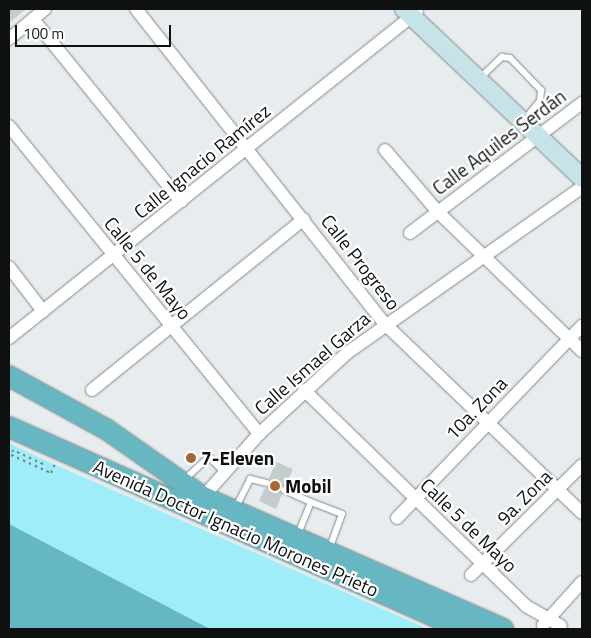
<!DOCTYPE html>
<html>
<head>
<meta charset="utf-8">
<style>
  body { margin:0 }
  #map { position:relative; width:591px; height:638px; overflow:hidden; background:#e7edee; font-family:"Titillium Web",sans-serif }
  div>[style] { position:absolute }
  .green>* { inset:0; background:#9eedf8 }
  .water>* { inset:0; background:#65b7c3 }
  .building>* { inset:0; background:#c5cccc }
  .path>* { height:2px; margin-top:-1px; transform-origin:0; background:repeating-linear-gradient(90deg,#7c8080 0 2.5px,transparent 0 6.5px) }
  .roads { filter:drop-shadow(0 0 1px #83898a) drop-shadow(0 0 1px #83898a) }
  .service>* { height:6px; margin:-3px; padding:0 3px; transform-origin:3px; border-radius:3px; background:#fff }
  .minor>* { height:12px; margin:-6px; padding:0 6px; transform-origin:6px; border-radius:6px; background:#fff }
  .secondary>* { height:18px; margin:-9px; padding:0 9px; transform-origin:9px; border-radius:9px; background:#c6e4e8 }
  .trunk>* { height:20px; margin:-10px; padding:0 10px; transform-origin:10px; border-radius:10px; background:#67b7c2 }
  .dots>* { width:14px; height:14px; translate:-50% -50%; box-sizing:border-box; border:2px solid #fff; border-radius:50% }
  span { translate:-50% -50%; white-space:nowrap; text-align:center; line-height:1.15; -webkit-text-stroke:4.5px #fff; paint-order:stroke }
  .street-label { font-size:19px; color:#0f1111 }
  .poi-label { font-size:19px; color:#0f1111; font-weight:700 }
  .left { translate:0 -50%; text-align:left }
  .frame { position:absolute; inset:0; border:10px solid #0f1111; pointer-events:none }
  .scale { position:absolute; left:15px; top:25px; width:156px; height:22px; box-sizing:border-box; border:2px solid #0f1111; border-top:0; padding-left:6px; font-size:15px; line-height:18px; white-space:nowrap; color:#0f1111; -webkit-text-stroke:4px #fff; paint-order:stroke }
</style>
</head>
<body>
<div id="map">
  <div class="green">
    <i style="clip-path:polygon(9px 443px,40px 458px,428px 629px,9px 629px)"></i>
  </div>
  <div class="water">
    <i style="clip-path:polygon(9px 524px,210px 629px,9px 629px)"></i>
  </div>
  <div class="building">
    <i style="clip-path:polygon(9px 9px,26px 9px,9px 23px)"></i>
    <i style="clip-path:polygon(276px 462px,293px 469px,286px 485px,279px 488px,282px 494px,276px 509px,259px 501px,265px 488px,272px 485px,269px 478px)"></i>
  </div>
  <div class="path">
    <i style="left:43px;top:464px;width:33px;rotate:-155deg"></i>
    <i style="left:13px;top:450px;width:5px;rotate:112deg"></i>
    <i style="left:11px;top:455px;width:44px;rotate:24.2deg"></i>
    <i style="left:51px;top:473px;width:10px;rotate:-66deg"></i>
  </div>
  <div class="roads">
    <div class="service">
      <i style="left:479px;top:79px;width:32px;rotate:-44deg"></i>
      <i style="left:502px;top:57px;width:8px;rotate:7deg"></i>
      <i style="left:510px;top:58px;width:45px;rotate:45.9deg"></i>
      <i style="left:541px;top:90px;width:11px;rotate:95deg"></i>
      <i style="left:540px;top:101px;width:25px;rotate:130deg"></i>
      <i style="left:184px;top:480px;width:34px;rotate:-43deg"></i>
      <i style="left:209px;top:457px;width:23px;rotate:45deg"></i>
      <i style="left:284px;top:490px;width:30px;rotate:24deg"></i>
      <i style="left:311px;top:502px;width:35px;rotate:112deg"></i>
      <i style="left:311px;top:502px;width:33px;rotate:21deg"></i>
      <i style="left:342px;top:514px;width:37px;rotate:110deg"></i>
      <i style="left:235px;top:509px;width:34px;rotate:-63deg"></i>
      <i style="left:250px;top:479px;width:17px;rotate:13deg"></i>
    </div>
    <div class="minor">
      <i style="left:136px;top:9px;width:402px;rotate:51.7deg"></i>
      <i style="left:385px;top:324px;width:273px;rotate:43.8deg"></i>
      <i style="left:33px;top:19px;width:235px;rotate:50.9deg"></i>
      <i style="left:9px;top:39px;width:47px;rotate:-39.8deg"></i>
      <i style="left:9px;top:126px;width:397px;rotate:50.9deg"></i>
      <i style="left:385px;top:150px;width:82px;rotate:49.5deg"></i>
      <i style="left:438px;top:212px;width:200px;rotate:44deg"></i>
      <i style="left:410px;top:233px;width:216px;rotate:-37.1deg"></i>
      <i style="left:9px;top:267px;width:56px;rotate:52.3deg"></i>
      <i style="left:9px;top:338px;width:522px;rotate:-38.63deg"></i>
      <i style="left:92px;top:390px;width:272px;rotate:-38.9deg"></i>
      <i style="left:304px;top:390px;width:310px;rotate:44.2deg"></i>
      <i style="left:526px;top:606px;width:40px;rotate:29.7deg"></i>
      <i style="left:203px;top:497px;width:84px;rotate:-48.4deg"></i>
      <i style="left:259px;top:434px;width:120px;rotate:-42.6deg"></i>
      <i style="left:347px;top:353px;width:288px;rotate:-35.2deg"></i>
      <i style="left:397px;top:518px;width:267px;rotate:-46.1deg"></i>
      <i style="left:471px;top:575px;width:156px;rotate:-44.7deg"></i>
      <i style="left:543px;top:625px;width:58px;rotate:-47.8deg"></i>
    </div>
    <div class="secondary">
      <i style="left:404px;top:9px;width:245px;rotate:43.5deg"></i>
    </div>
    <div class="trunk">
      <i style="left:9px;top:376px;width:111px;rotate:28.7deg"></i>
      <i style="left:106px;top:429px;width:118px;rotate:35deg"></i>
      <i style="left:203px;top:497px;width:328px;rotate:23.7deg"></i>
      <i style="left:9px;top:427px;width:496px;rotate:24deg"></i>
    </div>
  </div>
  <div class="dots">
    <i style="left:191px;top:458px;background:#a76631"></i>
    <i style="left:275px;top:486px;background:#a76631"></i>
  </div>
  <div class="street-label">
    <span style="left:499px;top:142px;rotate:-37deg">Calle Aquiles Serdán</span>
    <span style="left:202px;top:161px;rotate:-39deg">Calle Ignacio Ramírez</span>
    <span style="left:361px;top:262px;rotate:52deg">Calle Progreso</span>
    <span style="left:148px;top:268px;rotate:51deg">Calle 5 de Mayo</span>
    <span style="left:312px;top:363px;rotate:-41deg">Calle Ismael Garza</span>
    <span style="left:476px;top:408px;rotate:-46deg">10a. Zona</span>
    <span style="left:524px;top:497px;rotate:-45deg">9a. Zona</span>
    <span style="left:469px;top:525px;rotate:44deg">Calle 5 de Mayo</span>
    <span style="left:236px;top:528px;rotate:24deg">Avenida Doctor Ignacio Morones Prieto</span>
  </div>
  <div class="poi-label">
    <span class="left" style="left:201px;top:458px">7-Eleven</span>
    <span class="left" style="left:285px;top:486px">Mobil</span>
  </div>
  <div class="frame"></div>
  <div class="scale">100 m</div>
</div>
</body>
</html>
